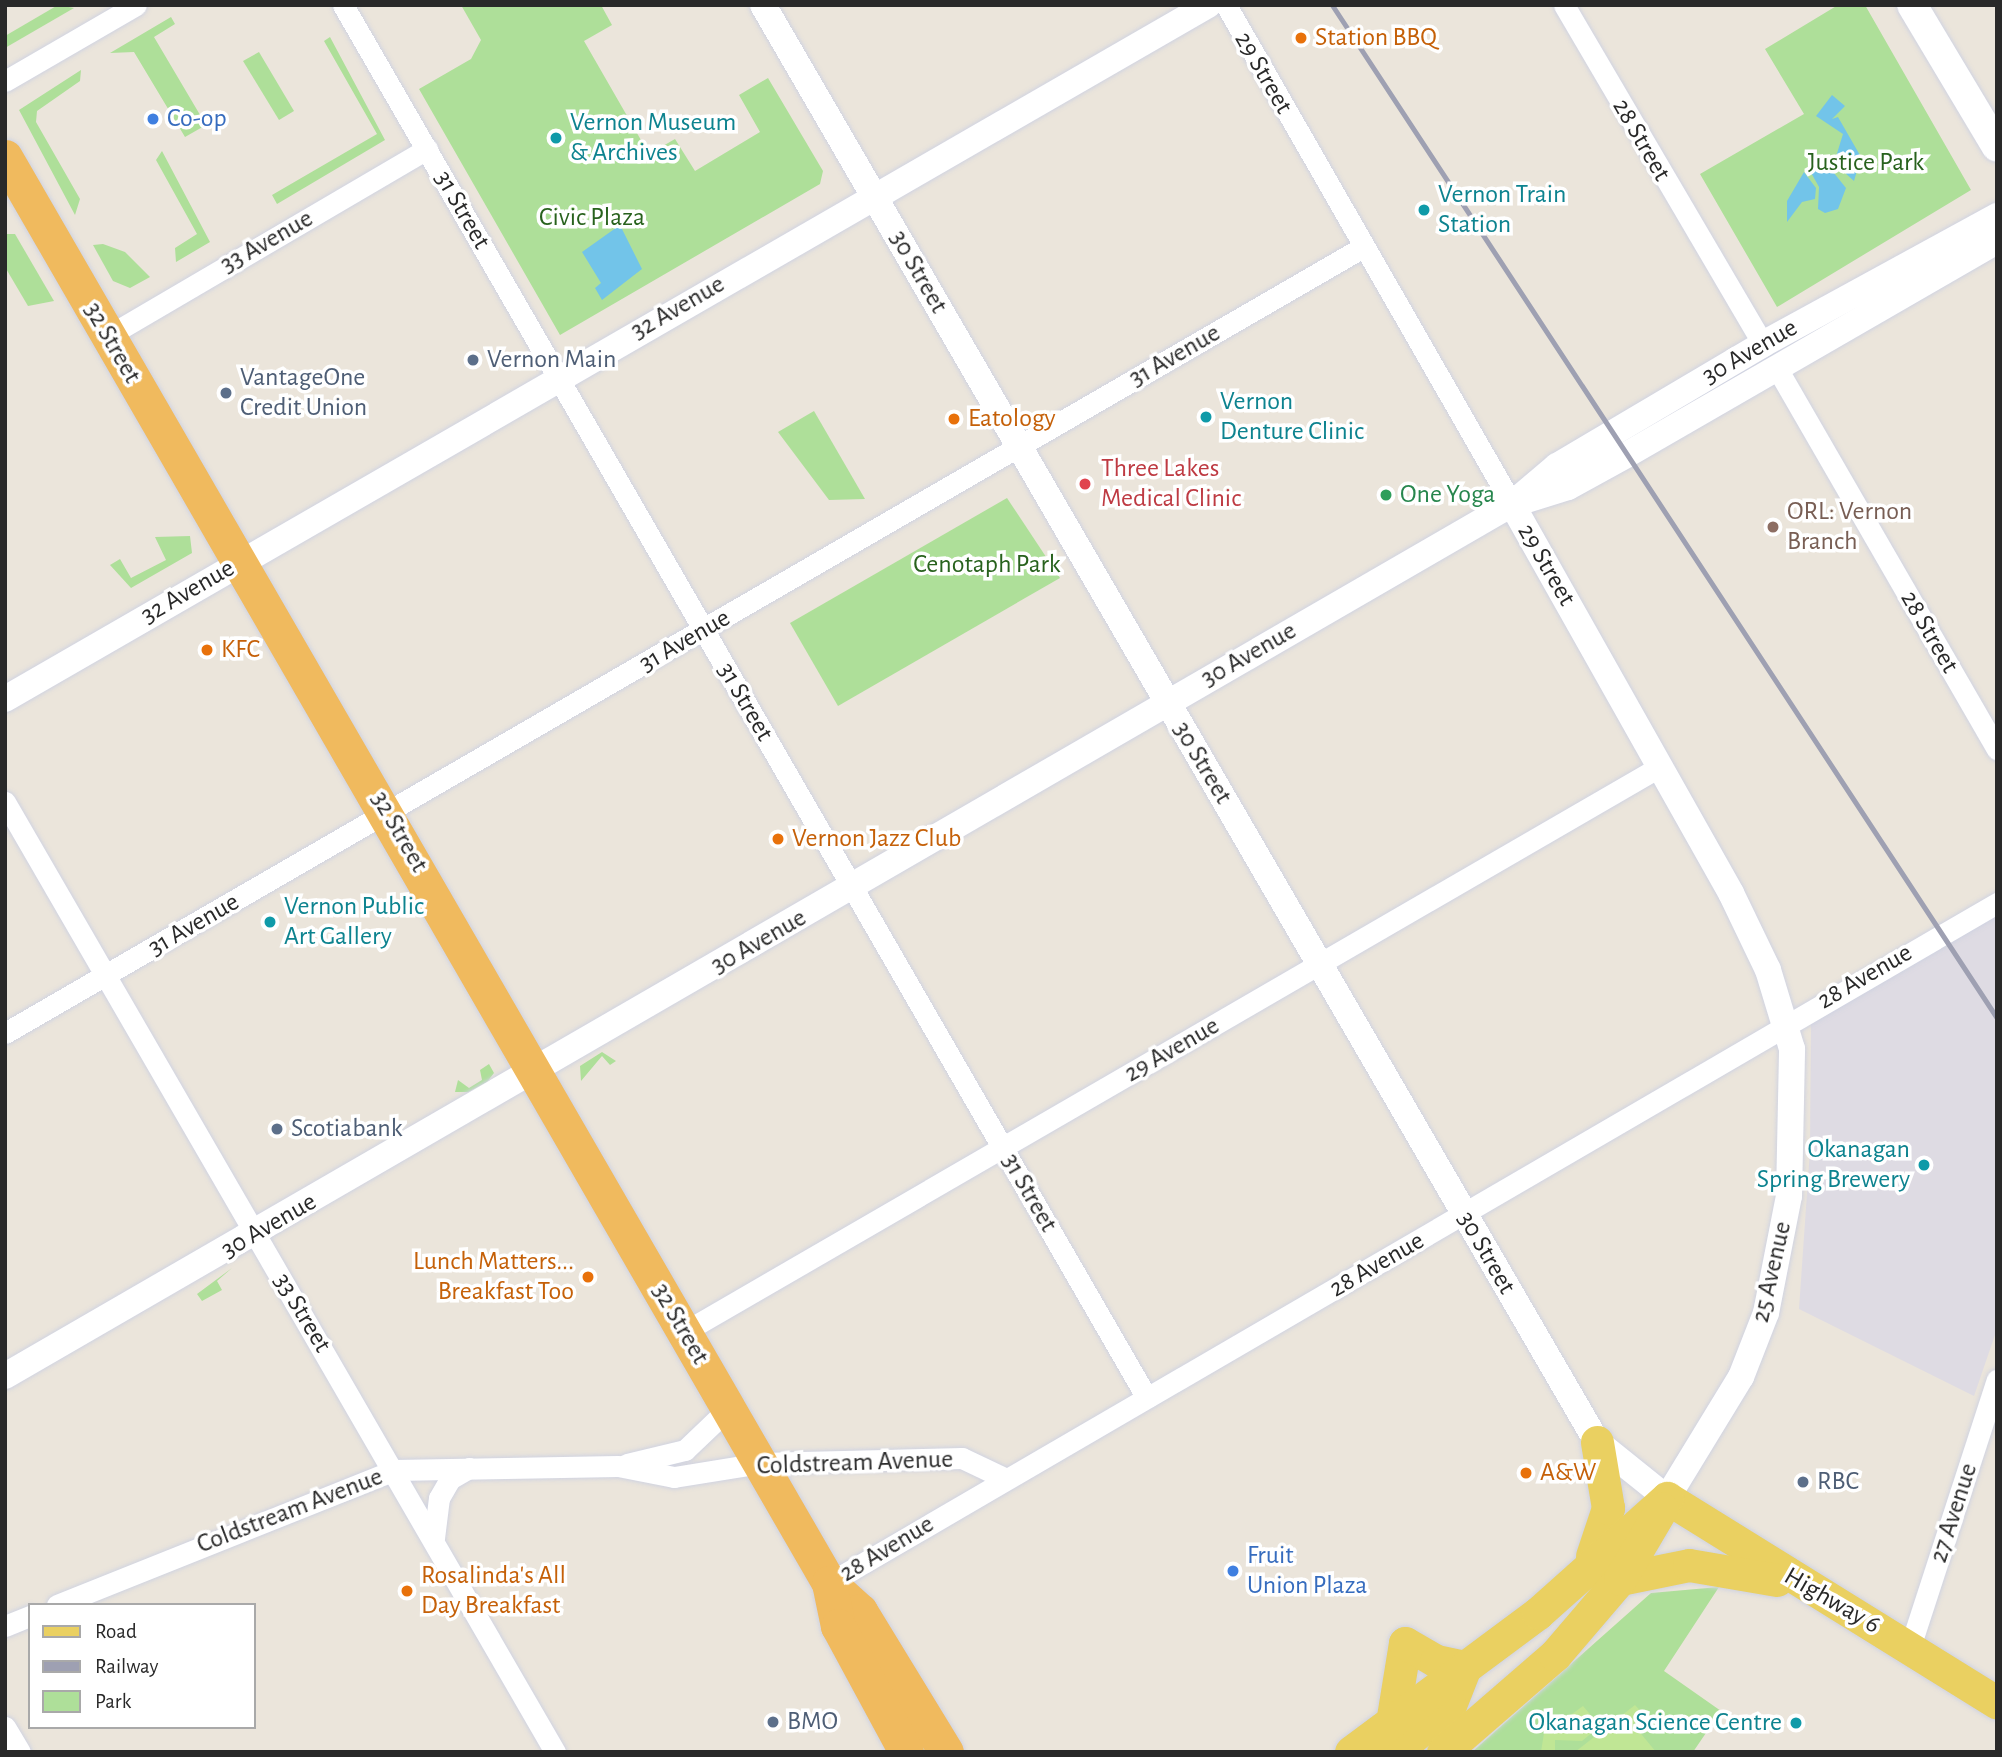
<!DOCTYPE html>
<html>
<head>
<meta charset="utf-8">
<style>
  body { margin:0 }
  #map { position:relative; width:2002px; height:1757px; overflow:hidden; background:#ebe5db; font-family:"Alegreya Sans",sans-serif }
  div>[style] { position:absolute }
  .industrial>* { inset:0; background:#dedbe3 }
  .green>* { inset:0; background:#aedf99 }
  .pitch>* { inset:0; background:#c0e695 }
  .water>* { inset:0; background:#72c4e9 }
  .roads { filter:drop-shadow(0 0 2px #d0d3e1) drop-shadow(0 0 2px #d0d3e1) }
  .minor>* { height:21px; margin:-10.5px; padding:0 10.5px; transform-origin:10.5px; border-radius:10.5px; background:#fff }
  .tertiary>* { height:26px; margin:-13px; padding:0 13px; transform-origin:13px; border-radius:13px; background:#fff }
  .secondary>* { height:30px; margin:-15px; padding:0 15px; transform-origin:15px; border-radius:15px; background:#fff }
  .primary>* { height:33px; margin:-16.5px; padding:0 16.5px; transform-origin:16.5px; border-radius:16.5px; background:#ead061 }
  .trunk>* { height:35px; margin:-17.5px; padding:0 17.5px; transform-origin:17.5px; border-radius:17.5px; background:#f0ba5e }
  .rail>* { height:5px; margin:-2.5px; padding:0 2.5px; transform-origin:2.5px; border-radius:2.5px; background:#9ea0b2 }
  .dots>* { width:19px; height:19px; translate:-50% -50%; box-sizing:border-box; border:4px solid #fff; border-radius:50% }
  span { translate:-50% -50%; white-space:nowrap; text-align:center; line-height:1.15; -webkit-text-stroke:7px #fff; paint-order:stroke }
  .food-label { font-size:26px; color:#c56008 }
  .left { translate:0 -50%; text-align:left }
  .right { translate:-100% -50%; text-align:right }
  .street-label { font-size:26px; color:#292929 }
  .shop-label { font-size:26px; color:#366cbe }
  .culture-label { font-size:26px; color:#0d838f }
  .park-label { font-size:26px; color:#28621d }
  .service-label { font-size:26px; color:#4e5e75 }
  .health-label { font-size:26px; color:#be3a42 }
  .leisure-label { font-size:26px; color:#27864d }
  .education-label { font-size:26px; color:#785e54 }
  .frame { position:absolute; inset:0; border:7px solid #292929; pointer-events:none }
  .legend { position:absolute; left:28px; top:1603px; width:228px; height:126px; box-sizing:border-box; background:#fff; border:2px solid #a9a9a9; margin:0; padding:9px 12px; list-style:none; font-size:21px; color:#292929 }
  .legend li { display:flex; align-items:center; gap:14px; height:35px }
  .legend b { width:35px; border:2px solid #a9a9a9 }
</style>
</head>
<body>
<div id="map">
  <div class="industrial">
    <i style="clip-path:polygon(1997px 915px,1997px 1329px,1974px 1396px,1799px 1309px,1810px 1150px,1811px 1023px)"></i>
  </div>
  <div class="green">
    <i style="clip-path:polygon(58px 5px,74px 8px,5px 48px,5px 36px)"></i>
    <i style="clip-path:polygon(461px 5px,601px 5px,612px 25px,584px 41px,649px 154px,675px 139px,695px 171px,760px 132px,739px 95px,768px 78px,823px 171px,820px 184px,560px 335px,419px 89px,471px 59px,481px 40px)"></i>
    <i style="clip-path:polygon(1838px 5px,1865px 5px,1971px 190px,1777px 307px,1700px 174px,1804px 114px,1765px 49px)"></i>
    <i style="clip-path:polygon(171px 17px,175px 24px,154px 37px,206px 125px,185px 137px,134px 52px,110px 53px)"></i>
    <i style="clip-path:polygon(330px 37px,385px 140px,277px 204px,272px 195px,377px 134px,324px 41px)"></i>
    <i style="clip-path:polygon(259px 52px,294px 111px,279px 120px,243px 61px)"></i>
    <i style="clip-path:polygon(81px 70px,80px 81px,37px 111px,36px 122px,80px 199px,75px 215px,19px 110px)"></i>
    <i style="clip-path:polygon(162px 151px,210px 242px,176px 262px,175px 248px,197px 234px,156px 160px)"></i>
    <i style="clip-path:polygon(5px 234px,15px 234px,54px 301px,28px 306px,5px 267px)"></i>
    <i style="clip-path:polygon(103px 244px,125px 252px,150px 277px,130px 288px,113px 281px,93px 245px)"></i>
    <i style="clip-path:polygon(814px 411px,865px 499px,829px 500px,778px 432px)"></i>
    <i style="clip-path:polygon(1007px 498px,1060px 578px,838px 706px,790px 623px)"></i>
    <i style="clip-path:polygon(190px 536px,192px 553px,131px 588px,110px 565px,120px 559px,131px 578px,166px 560px,155px 537px)"></i>
    <i style="clip-path:polygon(602px 1052px,616px 1061px,610px 1065px,602px 1056px,581px 1081px,580px 1066px)"></i>
    <i style="clip-path:polygon(489px 1064px,494px 1073px,487px 1082px,468px 1092px,455px 1092px,458px 1080px,469px 1088px,482px 1080px,480px 1070px)"></i>
    <i style="clip-path:polygon(232px 1268px,217px 1281px,222px 1290px,202px 1301px,197px 1294px)"></i>
    <i style="clip-path:polygon(1719px 1587px,1664px 1671px,1721px 1711px,1693px 1752px,1472px 1752px,1651px 1593px)"></i>
  </div>
  <div class="pitch">
    <i style="clip-path:polygon(1635px 1705px,1644px 1715px,1633px 1724px,1656px 1752px,1575px 1752px)"></i>
    <i style="clip-path:polygon(1583px 1706px,1600px 1726px,1582px 1741px,1555px 1740px,1555px 1752px,1541px 1752px,1544px 1733px,1556px 1727px,1568px 1731px,1568px 1717px)"></i>
  </div>
  <div class="water">
    <i style="clip-path:polygon(1832px 95px,1845px 106px,1832px 119px,1838px 117px,1861px 157px,1854px 181px,1834px 163px,1843px 134px,1816px 116px)"></i>
    <i style="clip-path:polygon(1822px 158px,1846px 188px,1838px 209px,1825px 213px,1818px 209px,1819px 187px,1809px 169px)"></i>
    <i style="clip-path:polygon(1804px 172px,1816px 188px,1815px 199px,1802px 202px,1787px 222px,1787px 201px)"></i>
    <i style="clip-path:polygon(620px 225px,642px 269px,602px 300px,595px 288px,601px 283px,582px 252px)"></i>
  </div>
  <div class="roads">
    <div class="minor">
      <i style="left:343px;top:5px;width:1608px;rotate:60.01deg"></i>
      <i style="left:1226px;top:5px;width:575px;rotate:60.18deg"></i>
      <i style="left:1564px;top:5px;width:393px;rotate:59.6deg"></i>
      <i style="left:5px;top:81px;width:151px;rotate:-30.1deg"></i>
      <i style="left:108px;top:336px;width:370px;rotate:-30.4deg"></i>
      <i style="left:1778px;top:370px;width:438px;rotate:60deg"></i>
      <i style="left:5px;top:802px;width:1098px;rotate:59.93deg"></i>
      <i style="left:5px;top:1033px;width:1569px;rotate:-30.06deg"></i>
      <i style="left:684px;top:1332px;width:1127px;rotate:-30.09deg"></i>
      <i style="left:627px;top:1464px;width:60px;rotate:-13.6deg"></i>
      <i style="left:685px;top:1450px;width:61px;rotate:-43.7deg"></i>
      <i style="left:434px;top:1538px;width:40px;rotate:-82.9deg"></i>
      <i style="left:439px;top:1498px;width:22px;rotate:-60deg"></i>
      <i style="left:450px;top:1479px;width:22px;rotate:-30deg"></i>
      <i style="left:829px;top:1583px;width:1352px;rotate:-30.21deg"></i>
      <i style="left:57px;top:1605px;width:363px;rotate:-21.8deg"></i>
      <i style="left:394px;top:1470px;width:224px;rotate:-1deg"></i>
      <i style="left:618px;top:1466px;width:57px;rotate:11.1deg"></i>
      <i style="left:674px;top:1477px;width:87px;rotate:-9.2deg"></i>
      <i style="left:760px;top:1463px;width:202px;rotate:-1.4deg"></i>
      <i style="left:962px;top:1458px;width:49px;rotate:25.5deg"></i>
      <i style="left:5px;top:1626px;width:27px;rotate:-22deg"></i>
      <i style="left:1910px;top:1647px;width:281px;rotate:-72deg"></i>
      <i style="left:5px;top:1727px;width:29px;rotate:59deg"></i>
    </div>
    <div class="tertiary">
      <i style="left:763px;top:5px;width:1661px;rotate:59.87deg"></i>
      <i style="left:1597px;top:1442px;width:90px;rotate:38.7deg"></i>
      <i style="left:1667px;top:1498px;width:142px;rotate:-58.6deg"></i>
      <i style="left:1741px;top:1377px;width:69px;rotate:-68.7deg"></i>
      <i style="left:1766px;top:1313px;width:119px;rotate:-78.9deg"></i>
      <i style="left:1789px;top:1196px;width:147px;rotate:-88.8deg"></i>
      <i style="left:1792px;top:1049px;width:83px;rotate:-106.9deg"></i>
      <i style="left:1768px;top:970px;width:85px;rotate:-115.7deg"></i>
      <i style="left:1731px;top:893px;width:446px;rotate:-119.4deg"></i>
      <i style="left:1523px;top:501px;width:47px;rotate:-17.3deg"></i>
      <i style="left:1568px;top:487px;width:68px;rotate:-28.8deg"></i>
      <i style="left:1628px;top:454px;width:426px;rotate:-30deg"></i>
      <i style="left:5px;top:699px;width:1389px;rotate:-29.98deg"></i>
      <i style="left:5px;top:1376px;width:1741px;rotate:-30.06deg"></i>
      <i style="left:1512px;top:504px;width:59px;rotate:-40.2deg"></i>
      <i style="left:1557px;top:466px;width:239px;rotate:-30.6deg"></i>
      <i style="left:1763px;top:344px;width:267px;rotate:-28.7deg"></i>
    </div>
    <div class="secondary">
      <i style="left:1912px;top:5px;width:165px;rotate:59.1deg"></i>
    </div>
    <div class="primary">
      <i style="left:1667px;top:1498px;width:388px;rotate:31.8deg"></i>
      <i style="left:1592px;top:1556px;width:51px;rotate:-71.6deg"></i>
      <i style="left:1608px;top:1508px;width:67px;rotate:-99.5deg"></i>
      <i style="left:1620px;top:1579px;width:70px;rotate:-11.5deg"></i>
      <i style="left:1689px;top:1565px;width:89px;rotate:9.7deg"></i>
      <i style="left:1392px;top:1723px;width:81px;rotate:-80.8deg"></i>
      <i style="left:1405px;top:1643px;width:36px;rotate:30deg"></i>
      <i style="left:1436px;top:1661px;width:30px;rotate:12deg"></i>
      <i style="left:1465px;top:1667px;width:41px;rotate:111.5deg"></i>
      <i style="left:1450px;top:1705px;width:72px;rotate:139.5deg"></i>
      <i style="left:1351px;top:1752px;width:233px;rotate:-36.6deg"></i>
      <i style="left:1538px;top:1613px;width:173px;rotate:-41.7deg"></i>
      <i style="left:1443px;top:1752px;width:148px;rotate:-40.9deg"></i>
      <i style="left:1555px;top:1655px;width:100px;rotate:-49.5deg"></i>
      <i style="left:1620px;top:1579px;width:82px;rotate:-59.4deg"></i>
    </div>
    <div class="trunk">
      <i style="left:5px;top:157px;width:1647px;rotate:59.98deg"></i>
      <i style="left:829px;top:1583px;width:42px;rotate:42.1deg"></i>
      <i style="left:860px;top:1611px;width:165px;rotate:58.6deg"></i>
      <i style="left:829px;top:1583px;width:44px;rotate:78.2deg"></i>
      <i style="left:838px;top:1626px;width:143px;rotate:61.6deg"></i>
    </div>
  </div>
  <div class="rail">
    <i style="left:1332px;top:5px;width:1212px;rotate:56.72deg"></i>
  </div>
  <div class="dots">
    <i style="left:1301px;top:38px;background:#e8710a"></i>
    <i style="left:153px;top:119px;background:#3f7fe0"></i>
    <i style="left:556px;top:138px;background:#0f9aa8"></i>
    <i style="left:1424px;top:210px;background:#0f9aa8"></i>
    <i style="left:473px;top:360px;background:#5c6f8a"></i>
    <i style="left:226px;top:393px;background:#5c6f8a"></i>
    <i style="left:1206px;top:417px;background:#0f9aa8"></i>
    <i style="left:954px;top:419px;background:#e8710a"></i>
    <i style="left:1085px;top:484px;background:#e0444e"></i>
    <i style="left:1386px;top:495px;background:#2e9e5b"></i>
    <i style="left:1773px;top:527px;background:#8d6e63"></i>
    <i style="left:207px;top:650px;background:#e8710a"></i>
    <i style="left:778px;top:839px;background:#e8710a"></i>
    <i style="left:270px;top:922px;background:#0f9aa8"></i>
    <i style="left:277px;top:1129px;background:#5c6f8a"></i>
    <i style="left:1924px;top:1165px;background:#0f9aa8"></i>
    <i style="left:588px;top:1277px;background:#e8710a"></i>
    <i style="left:1526px;top:1473px;background:#e8710a"></i>
    <i style="left:1803px;top:1482px;background:#5c6f8a"></i>
    <i style="left:1233px;top:1571px;background:#3f7fe0"></i>
    <i style="left:407px;top:1591px;background:#e8710a"></i>
    <i style="left:773px;top:1722px;background:#5c6f8a"></i>
    <i style="left:1796px;top:1723px;background:#0f9aa8"></i>
  </div>
  <div class="food-label">
    <span class="left" style="left:1315px;top:38px">Station BBQ</span>
    <span class="left" style="left:968px;top:419px">Eatology</span>
    <span class="left" style="left:221px;top:650px">KFC</span>
    <span class="left" style="left:792px;top:839px">Vernon Jazz Club</span>
    <span class="right" style="left:574px;top:1277px">Lunch Matters...<br>Breakfast Too</span>
    <span class="left" style="left:1540px;top:1473px">A&amp;W</span>
    <span class="left" style="left:421px;top:1591px">Rosalinda's All<br>Day Breakfast</span>
  </div>
  <div class="street-label">
    <span style="left:1263px;top:73px;rotate:60deg">29 Street</span>
    <span style="left:1641px;top:140px;rotate:60deg">28 Street</span>
    <span style="left:462px;top:210px;rotate:60deg">31 Street</span>
    <span style="left:267px;top:242px;rotate:-30deg">33 Avenue</span>
    <span style="left:918px;top:272px;rotate:60deg">30 Street</span>
    <span style="left:678px;top:308px;rotate:-30deg">32 Avenue</span>
    <span style="left:112px;top:343px;rotate:60deg">32 Street</span>
    <span style="left:1750px;top:352px;rotate:-30deg">30 Avenue</span>
    <span style="left:1175px;top:356px;rotate:-30deg">31 Avenue</span>
    <span style="left:1546px;top:565px;rotate:60deg">29 Street</span>
    <span style="left:188px;top:592px;rotate:-30deg">32 Avenue</span>
    <span style="left:1929px;top:632px;rotate:60deg">28 Street</span>
    <span style="left:685px;top:641px;rotate:-30deg">31 Avenue</span>
    <span style="left:1249px;top:655px;rotate:-30deg">30 Avenue</span>
    <span style="left:745px;top:702px;rotate:60deg">31 Street</span>
    <span style="left:1202px;top:763px;rotate:59deg">30 Street</span>
    <span style="left:399px;top:832px;rotate:60deg">32 Street</span>
    <span style="left:194px;top:925px;rotate:-30deg">31 Avenue</span>
    <span style="left:759px;top:942px;rotate:-30deg">30 Avenue</span>
    <span style="left:1865px;top:977px;rotate:-30deg">28 Avenue</span>
    <span style="left:1172px;top:1050px;rotate:-30deg">29 Avenue</span>
    <span style="left:1029px;top:1193px;rotate:60deg">31 Street</span>
    <span style="left:269px;top:1226px;rotate:-30deg">30 Avenue</span>
    <span style="left:1486px;top:1253px;rotate:60deg">30 Street</span>
    <span style="left:1377px;top:1265px;rotate:-30deg">28 Avenue</span>
    <span style="left:1772px;top:1272px;rotate:-77deg">25 Avenue</span>
    <span style="left:302px;top:1313px;rotate:59deg">33 Street</span>
    <span style="left:680px;top:1324px;rotate:60deg">32 Street</span>
    <span style="left:855px;top:1463px;rotate:-2deg">Coldstream Avenue</span>
    <span style="left:290px;top:1511px;rotate:-21deg">Coldstream Avenue</span>
    <span style="left:1954px;top:1513px;rotate:-72deg">27 Avenue</span>
    <span style="left:887px;top:1549px;rotate:-31deg">28 Avenue</span>
    <span style="left:1832px;top:1601px;rotate:30deg">Highway 6</span>
  </div>
  <div class="shop-label">
    <span class="left" style="left:167px;top:119px">Co-op</span>
    <span class="left" style="left:1247px;top:1571px">Fruit<br>Union Plaza</span>
  </div>
  <div class="culture-label">
    <span class="left" style="left:570px;top:138px">Vernon Museum<br>&amp; Archives</span>
    <span class="left" style="left:1438px;top:210px">Vernon Train<br>Station</span>
    <span class="left" style="left:1220px;top:417px">Vernon<br>Denture Clinic</span>
    <span class="left" style="left:284px;top:922px">Vernon Public<br>Art Gallery</span>
    <span class="right" style="left:1910px;top:1165px">Okanagan<br>Spring Brewery</span>
    <span class="right" style="left:1782px;top:1723px">Okanagan Science Centre</span>
  </div>
  <div class="park-label">
    <span style="left:1866px;top:163px">Justice Park</span>
    <span style="left:592px;top:218px">Civic Plaza</span>
    <span style="left:987px;top:565px">Cenotaph Park</span>
  </div>
  <div class="service-label">
    <span class="left" style="left:487px;top:360px">Vernon Main</span>
    <span class="left" style="left:240px;top:393px">VantageOne<br>Credit Union</span>
    <span class="left" style="left:291px;top:1129px">Scotiabank</span>
    <span class="left" style="left:1817px;top:1482px">RBC</span>
    <span class="left" style="left:787px;top:1722px">BMO</span>
  </div>
  <div class="health-label">
    <span class="left" style="left:1101px;top:484px">Three Lakes<br>Medical Clinic</span>
  </div>
  <div class="leisure-label">
    <span class="left" style="left:1400px;top:495px">One Yoga</span>
  </div>
  <div class="education-label">
    <span class="left" style="left:1787px;top:527px">ORL: Vernon<br>Branch</span>
  </div>
  <div class="frame"></div>
  <ul class="legend">
  <li><b style="height:9px;background:#ead061"></b>Road</li>
  <li><b style="height:9px;background:#9ea0b2"></b>Railway</li>
  <li><b style="height:19px;background:#aedf99"></b>Park</li>
  </ul>
</div>
</body>
</html>
